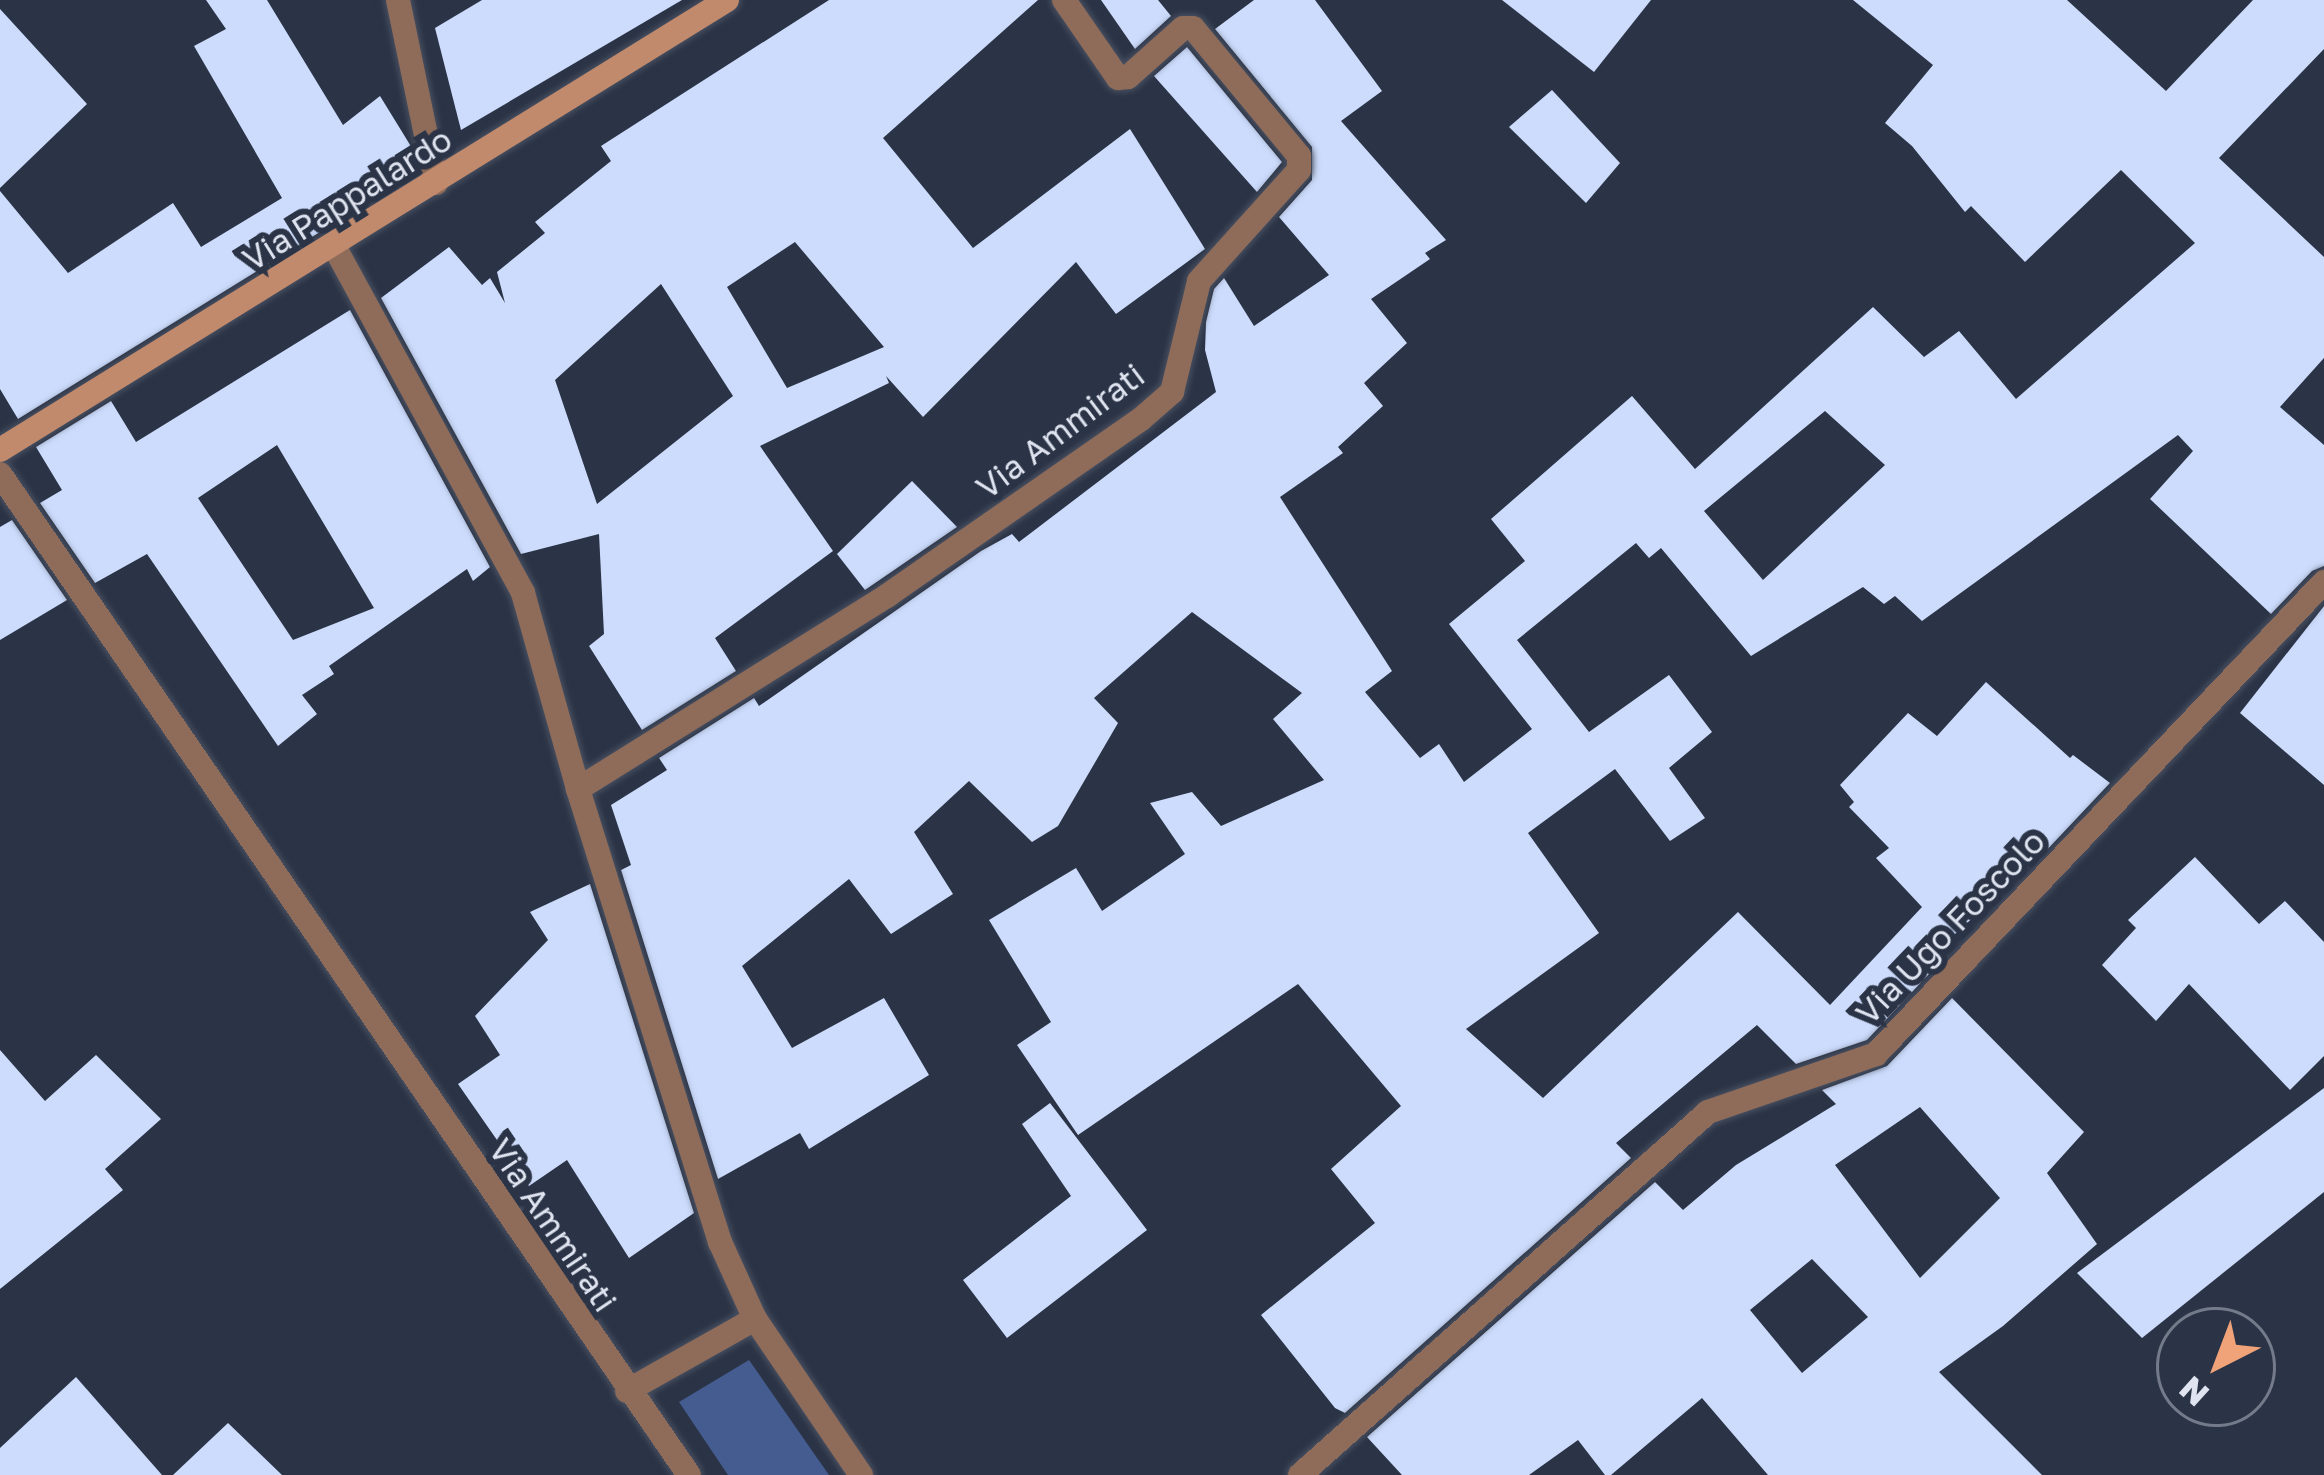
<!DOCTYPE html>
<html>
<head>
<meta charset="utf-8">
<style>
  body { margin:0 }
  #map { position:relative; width:2324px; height:1475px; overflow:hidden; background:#2b3446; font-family:"Golos Text",sans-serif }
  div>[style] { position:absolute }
  .green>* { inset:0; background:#455c90 }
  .building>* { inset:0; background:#cddcfc }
  .roads { filter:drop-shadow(0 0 3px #485061) drop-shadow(0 0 3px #485061) }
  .minor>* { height:24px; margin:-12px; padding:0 12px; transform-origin:12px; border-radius:12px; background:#8f6c5a }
  .tertiary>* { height:24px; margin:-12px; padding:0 12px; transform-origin:12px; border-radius:12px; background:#8f6c5a }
  .secondary>* { height:24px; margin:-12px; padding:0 12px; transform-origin:12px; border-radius:12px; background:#c18a6d }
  span { translate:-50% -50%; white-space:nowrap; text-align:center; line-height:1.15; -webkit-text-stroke:12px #2b3446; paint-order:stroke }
  .street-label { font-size:33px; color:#dfe4f0 }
  .north { position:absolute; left:2156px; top:1307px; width:120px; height:120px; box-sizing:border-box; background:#2b3446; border:3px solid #737a8a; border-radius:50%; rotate:222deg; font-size:33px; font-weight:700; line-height:48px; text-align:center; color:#dfe4f0 }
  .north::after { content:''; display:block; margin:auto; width:42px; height:54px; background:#f0a278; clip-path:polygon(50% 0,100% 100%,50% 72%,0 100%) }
</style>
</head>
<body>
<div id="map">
  <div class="green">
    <i style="clip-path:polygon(749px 1360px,815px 1455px,829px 1475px,728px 1475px,679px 1402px)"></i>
  </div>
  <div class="building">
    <i style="clip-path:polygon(206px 0,267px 0,343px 125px,380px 96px,412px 148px,417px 172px,18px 419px,0 389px,0 191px,68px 273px,173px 203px,201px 247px,282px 198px,194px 46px,226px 29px)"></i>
    <i style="clip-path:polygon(482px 0,682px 0,461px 130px,435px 28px)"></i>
    <i style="clip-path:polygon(evenodd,829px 0,1038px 0,883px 138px,973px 248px,1130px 129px,1205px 249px,1116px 314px,1076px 262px,923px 417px,886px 376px,889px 383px,760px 446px,833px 551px,715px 638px,736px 671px,642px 730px,589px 646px,604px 634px,599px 534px,521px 554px,381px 298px,449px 247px,482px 285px,490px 278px,505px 303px,497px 272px,545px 233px,535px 222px,611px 161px,601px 146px,829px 0,795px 242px,884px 347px,787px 388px,727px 287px,795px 242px,829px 0,661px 284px,733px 396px,597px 504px,555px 380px,661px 284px)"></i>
    <i style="clip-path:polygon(1101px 0,1158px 0,1171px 16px,1135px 49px)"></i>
    <i style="clip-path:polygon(evenodd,1254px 0,1315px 0,1382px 91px,1341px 121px,1446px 240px,1425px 253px,1430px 259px,1371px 299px,1407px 343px,1364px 383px,1383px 406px,1338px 447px,1343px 453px,1280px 497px,1392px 671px,1365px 692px,1420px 758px,1439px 744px,1464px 782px,1532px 729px,1449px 624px,1525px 561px,1491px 519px,1632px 396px,1695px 469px,1873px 307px,1924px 357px,1959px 331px,2016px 399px,2195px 243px,2121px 170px,2025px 262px,1971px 206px,1965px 212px,1912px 146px,1885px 123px,1933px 65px,1853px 0,2067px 0,2166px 91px,2253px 0,2324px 0,2324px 49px,2219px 158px,2324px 257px,2324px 358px,2280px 407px,2324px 445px,2324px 566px,2312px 571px,2271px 614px,2150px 499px,2193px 451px,2178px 435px,1922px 621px,1895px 596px,1884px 604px,1863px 587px,1751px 656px,1661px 548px,1649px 558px,1636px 543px,1517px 640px,1589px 732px,1669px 675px,1712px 732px,1669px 768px,1705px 818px,1670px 841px,1615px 769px,1528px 833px,1599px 933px,1466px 1029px,1543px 1098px,1738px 912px,1830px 1005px,1922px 907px,1876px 858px,1889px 848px,1849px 807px,1854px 802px,1840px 785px,1908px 713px,1937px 736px,1986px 682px,2070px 758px,2073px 755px,2110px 783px,2044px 853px,1921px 965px,1929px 974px,1867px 1040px,1796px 1064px,1757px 1025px,1616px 1143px,1631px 1158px,1345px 1413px,1335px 1408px,1261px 1315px,1375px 1223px,1331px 1169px,1401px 1106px,1298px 984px,1078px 1135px,1017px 1045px,1051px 1022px,989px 920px,1076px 868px,1102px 911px,1185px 854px,1150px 803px,1192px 792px,1221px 826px,1324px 780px,1273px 719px,1302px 693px,1192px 612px,1094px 698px,1118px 723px,1058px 826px,1032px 842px,969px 781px,914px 832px,953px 894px,891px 934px,849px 879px,742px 966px,792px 1048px,884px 998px,929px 1075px,809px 1149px,800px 1133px,718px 1179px,621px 870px,631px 865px,611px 805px,667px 770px,659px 758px,754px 698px,759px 706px,981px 551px,1012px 534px,1019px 542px,1216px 392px,1205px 350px,1206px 322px,1214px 289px,1224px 278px,1254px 326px,1329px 275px,1279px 217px,1312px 180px,1312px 147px,1215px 29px,1254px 0,1825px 411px,1885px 465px,1763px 580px,1704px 511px,1825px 411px)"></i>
    <i style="clip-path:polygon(1502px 0,1651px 0,1594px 72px)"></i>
    <i style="clip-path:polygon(0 9px,87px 104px,0 188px)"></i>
    <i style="clip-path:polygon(1187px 47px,1282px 162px,1257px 192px,1154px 76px)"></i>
    <i style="clip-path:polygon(1552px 90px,1620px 163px,1586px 203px,1509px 127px)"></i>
    <i style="clip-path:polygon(evenodd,350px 310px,490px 567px,473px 581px,467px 569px,329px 666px,334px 674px,302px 695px,317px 714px,278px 746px,147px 554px,95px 583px,40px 503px,62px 490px,36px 447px,111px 401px,136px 442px,350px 310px,277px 445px,374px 608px,293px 640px,198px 498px,277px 445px)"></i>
    <i style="clip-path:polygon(912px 481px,957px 527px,865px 590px,837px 554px)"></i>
    <i style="clip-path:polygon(12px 520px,67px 600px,0 640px,0 527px)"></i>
    <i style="clip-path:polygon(2324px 606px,2324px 785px,2240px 713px)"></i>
    <i style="clip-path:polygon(2195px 857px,2259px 924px,2285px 901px,2324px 942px,2324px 1056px,2290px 1090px,2189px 984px,2156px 1021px,2102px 965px,2136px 928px,2128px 920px)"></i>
    <i style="clip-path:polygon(590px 884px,694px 1213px,629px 1258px,567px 1160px,529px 1186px,458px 1084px,500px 1055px,475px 1016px,548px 940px,530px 912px)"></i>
    <i style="clip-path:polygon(evenodd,1952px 998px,2084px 1132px,2047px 1173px,2097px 1244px,2003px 1326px,1939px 1372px,2042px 1475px,1768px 1475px,1702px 1398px,1611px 1475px,1605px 1475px,1578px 1440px,1529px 1475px,1402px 1475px,1367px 1437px,1655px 1182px,1683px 1210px,1736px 1165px,1836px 1104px,1822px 1090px,1887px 1066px,1952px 998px,1920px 1107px,2000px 1198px,1920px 1278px,1835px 1165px,1920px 1107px,1952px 998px,1812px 1259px,1868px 1317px,1802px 1373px,1750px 1310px,1812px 1259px)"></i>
    <i style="clip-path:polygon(0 1050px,45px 1101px,96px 1055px,161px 1119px,105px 1169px,123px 1190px,0 1289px)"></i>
    <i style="clip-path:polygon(2324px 1088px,2324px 1192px,2142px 1338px,2077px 1273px)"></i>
    <i style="clip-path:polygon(1050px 1103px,1147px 1230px,1007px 1338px,963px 1280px,1071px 1196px,1022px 1124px)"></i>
    <i style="clip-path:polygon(76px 1377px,162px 1475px,0 1475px,0 1448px)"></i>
    <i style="clip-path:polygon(228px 1423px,282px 1475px,173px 1475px)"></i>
  </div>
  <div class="roads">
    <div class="minor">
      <i style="left:334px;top:246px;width:395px;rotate:61.4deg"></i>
      <i style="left:523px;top:593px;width:204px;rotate:74.3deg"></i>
      <i style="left:578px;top:789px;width:475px;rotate:72.6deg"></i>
      <i style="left:720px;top:1242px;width:85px;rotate:65.6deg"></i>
      <i style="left:755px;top:1319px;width:189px;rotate:55.8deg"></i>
      <i style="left:0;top:474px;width:1215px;rotate:55.46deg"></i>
      <i style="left:578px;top:789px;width:366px;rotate:-32deg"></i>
      <i style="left:888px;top:595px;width:307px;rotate:-34.8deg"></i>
      <i style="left:1140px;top:420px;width:43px;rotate:-41.2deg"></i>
      <i style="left:1172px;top:392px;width:114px;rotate:-76.3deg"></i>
      <i style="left:1199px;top:281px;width:149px;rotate:-48deg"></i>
      <i style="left:1299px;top:170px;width:14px;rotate:-90deg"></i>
      <i style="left:1299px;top:156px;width:166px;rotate:-129.6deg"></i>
      <i style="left:1193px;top:28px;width:10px;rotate:180deg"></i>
      <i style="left:1183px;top:28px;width:74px;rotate:138.3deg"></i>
      <i style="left:1128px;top:77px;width:10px;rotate:174deg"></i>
      <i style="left:1118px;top:78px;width:95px;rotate:-124.7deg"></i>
      <i style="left:627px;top:1391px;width:147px;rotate:-29.4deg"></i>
      <i style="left:1300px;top:1475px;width:546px;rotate:-41.66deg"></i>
      <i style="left:1708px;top:1112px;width:178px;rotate:-19deg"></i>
      <i style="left:1876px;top:1054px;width:651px;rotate:-46.49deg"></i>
    </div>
    <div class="tertiary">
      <i style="left:398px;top:0;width:187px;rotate:78.3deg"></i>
    </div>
    <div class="secondary">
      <i style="left:0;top:450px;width:855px;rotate:-31.76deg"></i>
    </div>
  </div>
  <div class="street-label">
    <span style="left:347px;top:199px;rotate:-32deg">Via Pappalardo</span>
    <span style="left:1060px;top:431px;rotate:-37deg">Via Ammirati</span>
    <span style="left:1950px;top:927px;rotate:-46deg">Via Ugo Foscolo</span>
    <span style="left:553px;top:1225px;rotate:56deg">Via Ammirati</span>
  </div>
  <div class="north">N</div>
</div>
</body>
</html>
